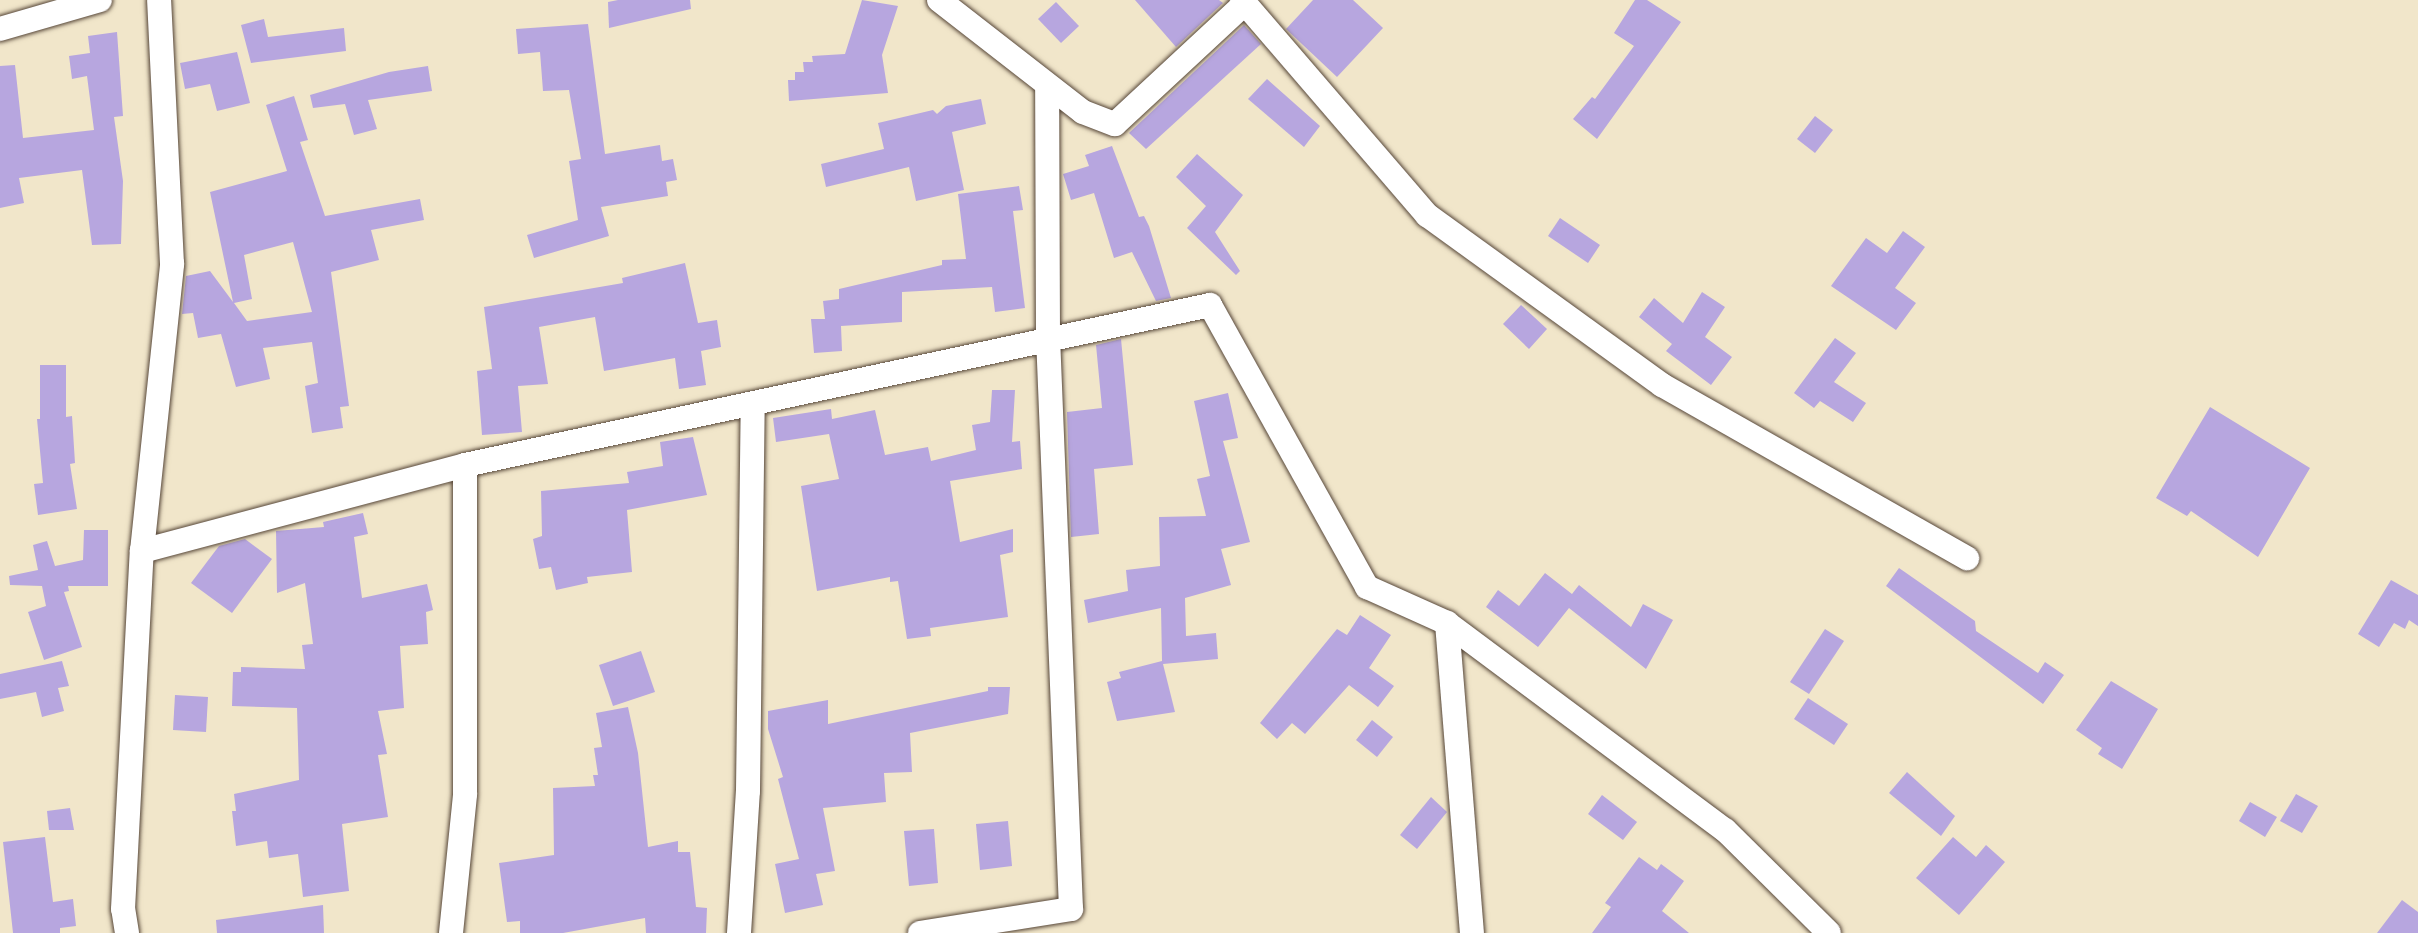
<!DOCTYPE html>
<html>
<head>
<meta charset="utf-8">
<style>
  body { margin:0 }
  #map { position:relative; width:2418px; height:933px; overflow:hidden; background:#f1e6ca; font-family:"Playpen Sans",sans-serif }
  div>[style] { position:absolute }
  .building>* { inset:0; background:#b7a6df }
  .roads { filter:drop-shadow(0 0 2px #564638) drop-shadow(0 0 2px #564638) }
  .minor>* { height:24px; margin:-12px; padding:0 12px; transform-origin:12px; border-radius:12px; background:#fff }
  span { translate:-50% -50%; white-space:nowrap; text-align:center; line-height:1.15; -webkit-text-stroke:5px #fcf5e5; paint-order:stroke }
</style>
</head>
<body>
<div id="map">
  <div class="building">
    <i style="clip-path:polygon(618px 0,690px 0,691px 9px,609px 28px,608px 2px)"></i>
    <i style="clip-path:polygon(862px 0,898px 6px,882px 55px,888px 93px,789px 101px,788px 80px,795px 80px,795px 72px,804px 72px,803px 62px,813px 62px,812px 56px,845px 54px)"></i>
    <i style="clip-path:polygon(1135px 0,1219px 0,1223px 3px,1176px 47px)"></i>
    <i style="clip-path:polygon(1313px 0,1353px 0,1383px 28px,1337px 77px,1286px 29px)"></i>
    <i style="clip-path:polygon(1635px 0,1647px 0,1681px 22px,1597px 139px,1573px 119px,1592px 97px,1595px 99px,1634px 46px,1614px 33px)"></i>
    <i style="clip-path:polygon(1056px 2px,1079px 26px,1061px 43px,1038px 19px)"></i>
    <i style="clip-path:polygon(264px 19px,268px 37px,344px 28px,346px 51px,251px 63px,241px 25px)"></i>
    <i style="clip-path:polygon(588px 24px,605px 154px,660px 145px,662px 161px,673px 159px,677px 180px,666px 182px,668px 196px,601px 207px,609px 236px,534px 258px,527px 235px,578px 220px,569px 161px,581px 159px,569px 90px,543px 91px,540px 52px,518px 54px,516px 29px)"></i>
    <i style="clip-path:polygon(1244px 25px,1261px 44px,1146px 149px,1129px 133px)"></i>
    <i style="clip-path:polygon(117px 32px,123px 116px,114px 117px,123px 181px,121px 244px,92px 245px,82px 170px,19px 178px,24px 203px,0 208px,0 66px,15px 65px,23px 138px,94px 130px,87px 76px,72px 79px,69px 56px,90px 53px,88px 36px)"></i>
    <i style="clip-path:polygon(237px 52px,250px 103px,217px 111px,210px 84px,185px 89px,180px 63px)"></i>
    <i style="clip-path:polygon(428px 66px,432px 91px,368px 100px,377px 129px,354px 135px,345px 104px,313px 108px,310px 95px,389px 72px)"></i>
    <i style="clip-path:polygon(1267px 79px,1320px 126px,1304px 147px,1248px 99px)"></i>
    <i style="clip-path:polygon(evenodd,294px 96px,308px 140px,300px 142px,325px 216px,420px 199px,424px 220px,371px 230px,379px 260px,331px 272px,349px 406px,340px 407px,343px 428px,312px 433px,305px 386px,318px 383px,312px 342px,263px 348px,270px 379px,236px 387px,221px 334px,198px 338px,193px 313px,182px 314px,186px 276px,210px 271px,233px 302px,210px 192px,287px 171px,266px 105px,294px 96px,293px 242px,312px 312px,247px 321px,234px 303px,252px 299px,244px 255px,293px 242px)"></i>
    <i style="clip-path:polygon(981px 99px,986px 124px,952px 132px,964px 190px,916px 201px,909px 167px,826px 187px,821px 164px,884px 149px,878px 123px,933px 110px,937px 114px,946px 106px)"></i>
    <i style="clip-path:polygon(1815px 116px,1833px 130px,1815px 153px,1797px 139px)"></i>
    <i style="clip-path:polygon(1112px 146px,1139px 217px,1144px 216px,1149px 226px,1171px 298px,1156px 301px,1132px 252px,1114px 258px,1094px 193px,1071px 200px,1063px 174px,1089px 166px,1085px 155px)"></i>
    <i style="clip-path:polygon(1197px 154px,1243px 195px,1215px 232px,1240px 271px,1236px 275px,1187px 228px,1206px 206px,1176px 177px)"></i>
    <i style="clip-path:polygon(1019px 186px,1023px 210px,1013px 211px,1025px 308px,995px 312px,992px 287px,902px 292px,902px 322px,841px 326px,842px 351px,814px 353px,811px 319px,825px 319px,823px 301px,839px 299px,839px 289px,942px 265px,942px 260px,966px 259px,958px 194px)"></i>
    <i style="clip-path:polygon(1560px 218px,1600px 245px,1588px 263px,1548px 236px)"></i>
    <i style="clip-path:polygon(1903px 231px,1925px 247px,1895px 288px,1916px 303px,1896px 330px,1831px 286px,1866px 238px,1887px 253px)"></i>
    <i style="clip-path:polygon(685px 263px,698px 323px,717px 320px,721px 347px,701px 351px,706px 385px,679px 389px,675px 358px,604px 371px,595px 317px,539px 327px,548px 384px,518px 386px,522px 432px,482px 435px,477px 371px,492px 369px,484px 307px,623px 283px,622px 278px)"></i>
    <i style="clip-path:polygon(1702px 292px,1725px 307px,1705px 337px,1732px 357px,1711px 385px,1666px 351px,1672px 344px,1639px 317px,1654px 298px,1683px 323px)"></i>
    <i style="clip-path:polygon(1521px 305px,1547px 329px,1529px 349px,1503px 324px)"></i>
    <i style="clip-path:polygon(1835px 338px,1856px 353px,1834px 382px,1866px 403px,1853px 422px,1820px 401px,1814px 408px,1794px 393px)"></i>
    <i style="clip-path:polygon(1121px 339px,1133px 465px,1094px 469px,1099px 534px,1071px 537px,1067px 412px,1102px 408px,1096px 345px)"></i>
    <i style="clip-path:polygon(40px 365px,66px 365px,66px 417px,72px 416px,75px 463px,70px 464px,77px 509px,38px 515px,34px 484px,43px 483px,37px 419px,40px 419px)"></i>
    <i style="clip-path:polygon(992px 390px,1015px 390px,1012px 442px,1020px 441px,1022px 469px,950px 481px,960px 542px,1013px 529px,1013px 552px,1000px 555px,1008px 617px,930px 628px,931px 636px,907px 639px,898px 581px,890px 582px,890px 577px,817px 591px,801px 486px,839px 479px,829px 434px,776px 442px,773px 418px,831px 409px,832px 419px,875px 410px,885px 455px,928px 447px,931px 461px,976px 450px,972px 425px,990px 422px)"></i>
    <i style="clip-path:polygon(1228px 393px,1238px 438px,1223px 441px,1250px 542px,1221px 549px,1231px 585px,1185px 598px,1186px 636px,1216px 633px,1218px 659px,1163px 664px,1175px 712px,1117px 721px,1107px 682px,1121px 678px,1119px 672px,1162px 661px,1161px 608px,1088px 623px,1084px 600px,1128px 591px,1126px 570px,1160px 566px,1159px 517px,1206px 516px,1197px 479px,1210px 476px,1194px 401px)"></i>
    <i style="clip-path:polygon(2210px 407px,2310px 468px,2258px 557px,2191px 511px,2187px 516px,2156px 498px)"></i>
    <i style="clip-path:polygon(693px 437px,707px 495px,627px 510px,632px 572px,587px 577px,588px 583px,556px 590px,551px 567px,539px 569px,533px 539px,542px 536px,541px 491px,629px 483px,627px 472px,663px 466px,660px 442px)"></i>
    <i style="clip-path:polygon(363px 513px,368px 534px,354px 537px,362px 598px,427px 584px,433px 610px,426px 612px,428px 644px,400px 646px,404px 708px,378px 711px,387px 754px,378px 755px,388px 817px,342px 824px,349px 891px,303px 897px,298px 854px,269px 858px,267px 841px,236px 846px,232px 811px,236px 811px,234px 794px,299px 780px,297px 708px,232px 706px,233px 672px,241px 672px,241px 667px,305px 669px,302px 645px,313px 644px,305px 583px,277px 593px,276px 531px,324px 527px,323px 522px)"></i>
    <i style="clip-path:polygon(84px 530px,108px 530px,108px 586px,68px 586px,69px 591px,64px 592px,82px 647px,44px 660px,28px 612px,46px 606px,42px 586px,10px 585px,9px 576px,38px 570px,33px 545px,47px 541px,55px 566px,83px 560px)"></i>
    <i style="clip-path:polygon(245px 539px,272px 559px,232px 613px,191px 583px,219px 546px)"></i>
    <i style="clip-path:polygon(1899px 568px,1975px 621px,1976px 631px,2038px 673px,2045px 662px,2064px 675px,2043px 704px,1886px 586px)"></i>
    <i style="clip-path:polygon(1545px 573px,1572px 594px,1579px 585px,1631px 627px,1643px 604px,1673px 620px,1646px 669px,1569px 608px,1538px 647px,1486px 607px,1498px 590px,1519px 606px)"></i>
    <i style="clip-path:polygon(2391px 580px,2418px 595px,2418px 626px,2409px 620px,2405px 629px,2394px 623px,2379px 647px,2358px 634px)"></i>
    <i style="clip-path:polygon(1360px 615px,1391px 635px,1369px 668px,1394px 686px,1378px 707px,1349px 685px,1305px 734px,1292px 723px,1277px 739px,1260px 723px,1337px 629px,1347px 635px)"></i>
    <i style="clip-path:polygon(1825px 629px,1844px 641px,1809px 694px,1790px 682px)"></i>
    <i style="clip-path:polygon(641px 651px,655px 692px,613px 706px,599px 665px)"></i>
    <i style="clip-path:polygon(62px 661px,69px 686px,58px 688px,64px 711px,42px 717px,36px 692px,0 699px,0 674px)"></i>
    <i style="clip-path:polygon(2111px 681px,2158px 709px,2122px 769px,2098px 754px,2102px 748px,2076px 730px)"></i>
    <i style="clip-path:polygon(988px 687px,1010px 687px,1008px 714px,910px 733px,912px 772px,884px 773px,886px 802px,823px 808px,835px 871px,816px 874px,823px 905px,785px 913px,775px 864px,799px 859px,778px 779px,783px 777px,768px 729px,768px 711px,828px 700px,828px 724px,988px 691px)"></i>
    <i style="clip-path:polygon(175px 695px,208px 697px,206px 732px,173px 730px)"></i>
    <i style="clip-path:polygon(1808px 698px,1848px 724px,1834px 745px,1794px 719px)"></i>
    <i style="clip-path:polygon(628px 707px,638px 753px,648px 847px,678px 841px,678px 852px,690px 852px,696px 907px,707px 908px,706px 933px,646px 933px,645px 918px,563px 933px,520px 933px,520px 921px,507px 922px,499px 863px,554px 855px,553px 788px,595px 786px,593px 775px,598px 775px,594px 748px,602px 747px,596px 713px)"></i>
    <i style="clip-path:polygon(1372px 720px,1393px 737px,1377px 757px,1356px 740px)"></i>
    <i style="clip-path:polygon(1907px 772px,1955px 816px,1941px 836px,1889px 793px)"></i>
    <i style="clip-path:polygon(2296px 794px,2318px 806px,2302px 833px,2280px 821px)"></i>
    <i style="clip-path:polygon(1602px 795px,1637px 822px,1623px 840px,1588px 814px)"></i>
    <i style="clip-path:polygon(1431px 797px,1447px 812px,1417px 849px,1400px 835px)"></i>
    <i style="clip-path:polygon(2250px 802px,2277px 817px,2265px 837px,2239px 821px)"></i>
    <i style="clip-path:polygon(70px 808px,74px 830px,49px 830px,47px 811px)"></i>
    <i style="clip-path:polygon(1008px 821px,1012px 866px,980px 870px,976px 824px)"></i>
    <i style="clip-path:polygon(934px 829px,938px 883px,909px 886px,904px 831px)"></i>
    <i style="clip-path:polygon(45px 837px,53px 902px,73px 899px,76px 926px,60px 928px,60px 933px,13px 933px,3px 842px)"></i>
    <i style="clip-path:polygon(1953px 837px,1976px 857px,1986px 845px,2005px 862px,1959px 915px,1916px 878px)"></i>
    <i style="clip-path:polygon(1639px 857px,1657px 870px,1661px 864px,1684px 881px,1662px 911px,1689px 933px,1592px 933px,1611px 907px,1605px 903px)"></i>
    <i style="clip-path:polygon(2402px 900px,2418px 912px,2418px 933px,2377px 933px)"></i>
    <i style="clip-path:polygon(323px 905px,324px 933px,217px 933px,216px 920px)"></i>
  </div>
  <div class="roads">
    <div class="minor">
      <i style="left:939px;top:0;width:182px;rotate:37.9deg"></i>
      <i style="left:1083px;top:112px;width:34px;rotate:21deg"></i>
      <i style="left:1115px;top:124px;width:176px;rotate:-42.9deg"></i>
      <i style="left:1242px;top:0;width:284px;rotate:49.3deg"></i>
      <i style="left:1427px;top:215px;width:290px;rotate:35.9deg"></i>
      <i style="left:1662px;top:385px;width:351px;rotate:29.6deg"></i>
      <i style="left:0;top:29px;width:104px;rotate:-16.2deg"></i>
      <i style="left:142px;top:551px;width:334px;rotate:-14.9deg"></i>
      <i style="left:465px;top:465px;width:762px;rotate:-12.12deg"></i>
      <i style="left:1210px;top:305px;width:323px;rotate:60.9deg"></i>
      <i style="left:1367px;top:587px;width:88px;rotate:24.2deg"></i>
      <i style="left:1447px;top:623px;width:347px;rotate:36.7deg"></i>
      <i style="left:1725px;top:830px;width:146px;rotate:44.7deg"></i>
      <i style="left:1447px;top:623px;width:311px;rotate:85.4deg"></i>
      <i style="left:127px;top:933px;width:24px;rotate:-99deg"></i>
      <i style="left:123px;top:909px;width:359px;rotate:-87deg"></i>
      <i style="left:142px;top:551px;width:289px;rotate:-84deg"></i>
      <i style="left:172px;top:264px;width:264px;rotate:-92.8deg"></i>
      <i style="left:451px;top:933px;width:140px;rotate:-84.2deg"></i>
      <i style="left:465px;top:794px;width:329px;rotate:-90deg"></i>
      <i style="left:739px;top:933px;width:142px;rotate:-86.4deg"></i>
      <i style="left:748px;top:791px;width:384px;rotate:-89.3deg"></i>
      <i style="left:920px;top:933px;width:153px;rotate:-9deg"></i>
      <i style="left:1071px;top:909px;width:573px;rotate:-92.3deg"></i>
      <i style="left:1048px;top:336px;width:251px;rotate:-90.2deg"></i>
    </div>
  </div>
</div>
</body>
</html>
